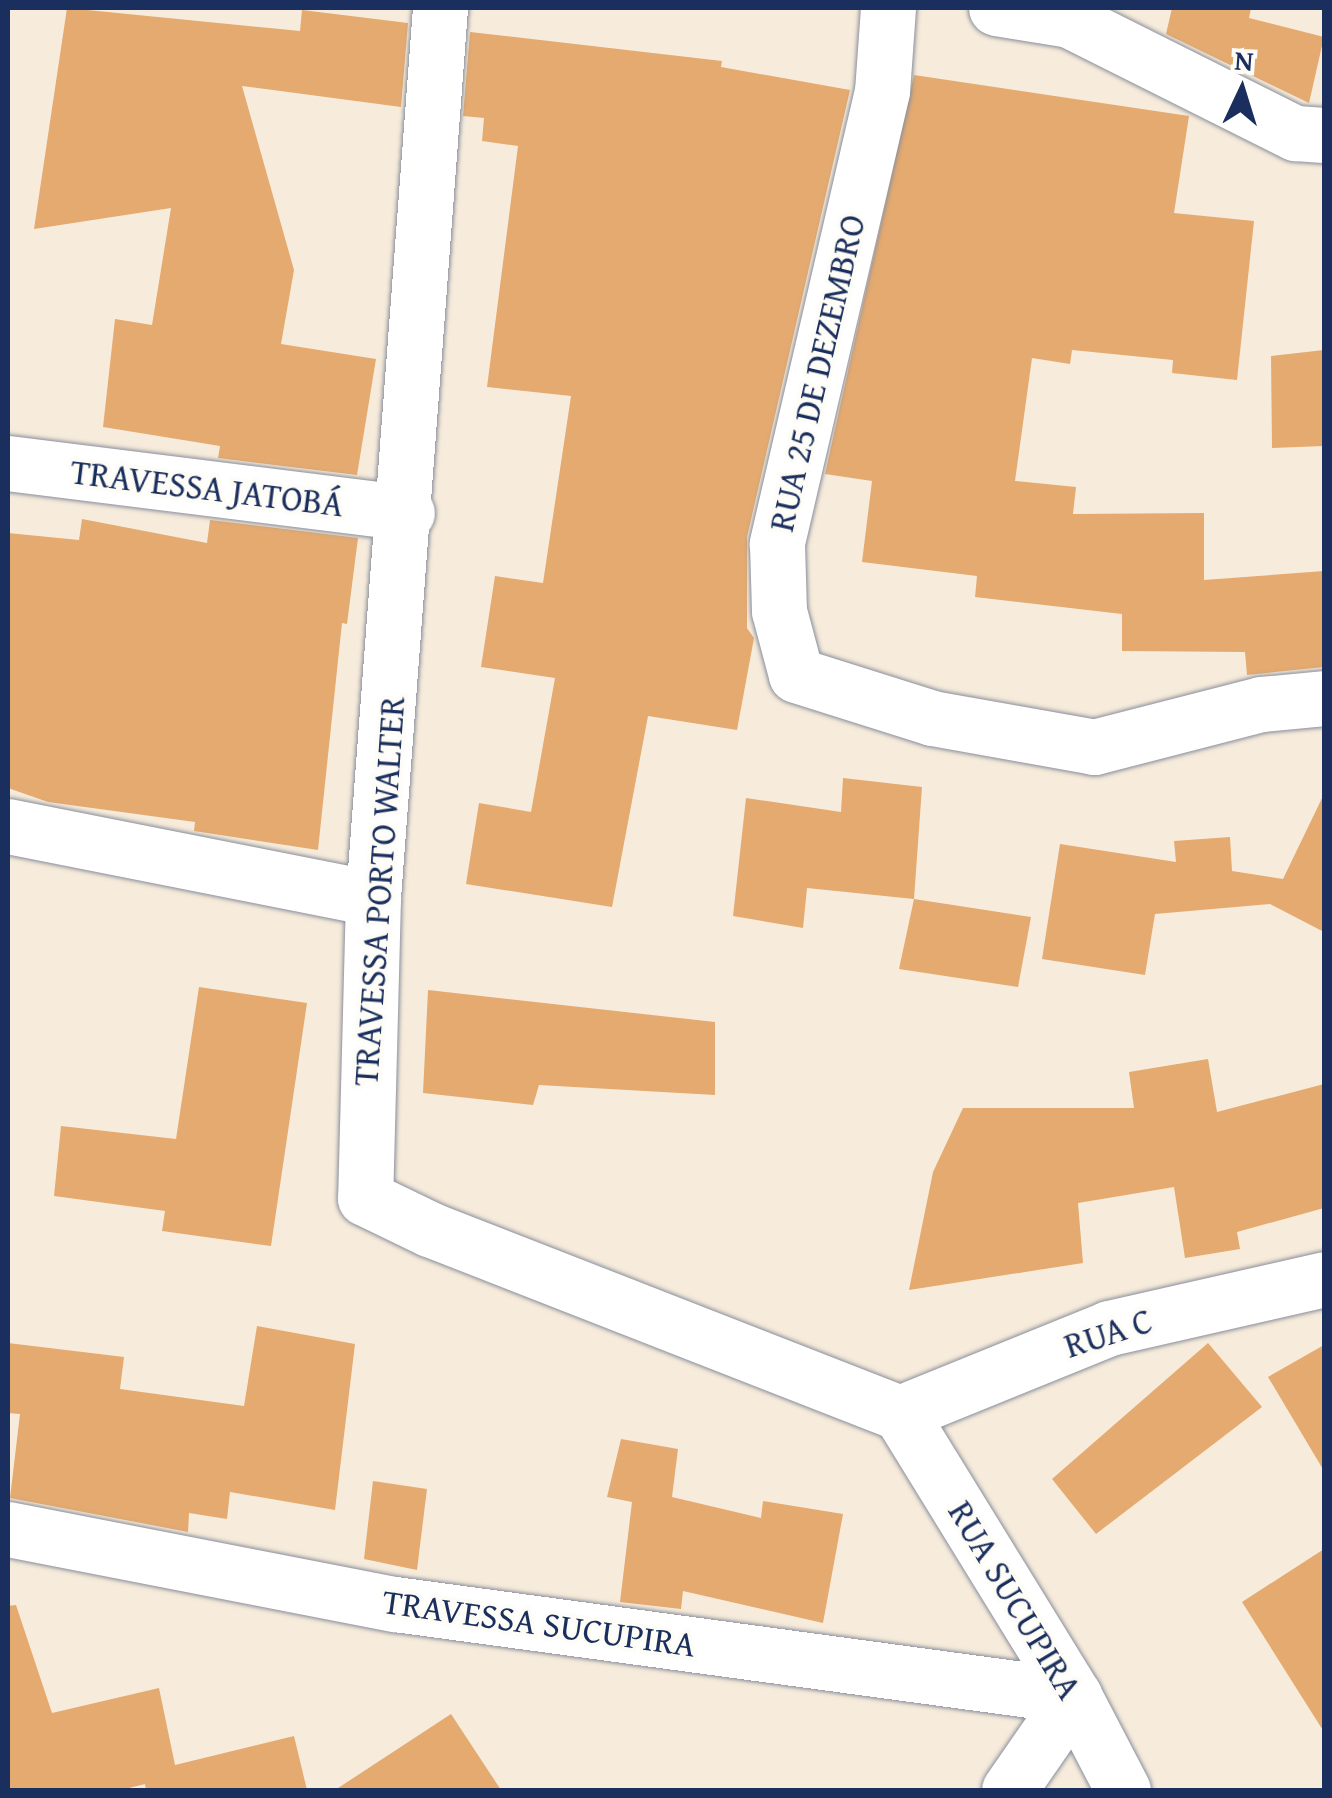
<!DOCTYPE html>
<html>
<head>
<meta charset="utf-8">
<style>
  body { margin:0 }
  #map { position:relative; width:1332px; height:1798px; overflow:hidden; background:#f7ecdb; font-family:"Gentium Book Plus",serif }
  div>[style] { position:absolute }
  .building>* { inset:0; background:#e4aa70 }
  .roads { filter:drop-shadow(0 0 2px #898e9c) drop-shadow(0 0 2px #898e9c) }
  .street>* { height:55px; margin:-27.5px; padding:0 27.5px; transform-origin:27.5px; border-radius:27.5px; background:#fff }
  span { translate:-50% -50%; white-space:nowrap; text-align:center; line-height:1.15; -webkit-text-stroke:8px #fdfcf7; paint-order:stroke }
  .street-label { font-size:35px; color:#1b2f5e }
  .frame { position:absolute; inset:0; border:10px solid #1b2f5e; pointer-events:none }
  .north { position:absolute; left:1192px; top:40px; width:100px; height:100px; -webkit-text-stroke:8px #fdfcf7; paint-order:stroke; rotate:4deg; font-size:28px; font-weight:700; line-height:40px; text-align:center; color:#1b2f5e }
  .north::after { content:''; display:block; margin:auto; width:35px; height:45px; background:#1b2f5e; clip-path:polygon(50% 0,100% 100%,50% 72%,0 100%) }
</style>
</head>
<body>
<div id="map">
  <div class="building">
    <i style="clip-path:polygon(67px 8px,300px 31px,302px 10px,408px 23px,401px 107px,242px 86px,294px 270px,281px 344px,376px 359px,357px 475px,218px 458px,220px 446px,103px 427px,115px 319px,152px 325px,171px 208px,34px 229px)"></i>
    <i style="clip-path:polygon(1172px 8px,1251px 8px,1249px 18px,1324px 37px,1309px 103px,1166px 34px)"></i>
    <i style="clip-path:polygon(470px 32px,722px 61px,721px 67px,850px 90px,747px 537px,747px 628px,754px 638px,737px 730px,648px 716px,612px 907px,466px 884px,479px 803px,531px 812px,555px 678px,481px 667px,495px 576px,543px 583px,571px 396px,487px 387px,518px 146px,482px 141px,484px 118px,463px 116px)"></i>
    <i style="clip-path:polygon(914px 75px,1189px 116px,1174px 213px,1254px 221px,1237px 380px,1172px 373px,1173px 360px,1072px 350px,1070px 364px,1032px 358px,1015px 481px,1076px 487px,1073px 514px,1204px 513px,1204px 580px,1324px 571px,1324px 667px,1247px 675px,1245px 652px,1122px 651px,1122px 614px,975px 597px,977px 576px,862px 562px,872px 481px,825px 474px)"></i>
    <i style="clip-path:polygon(1324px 350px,1324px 446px,1272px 448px,1271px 356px)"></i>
    <i style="clip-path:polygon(82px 519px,207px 543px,210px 520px,358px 538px,347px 624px,342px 623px,318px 850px,194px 831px,195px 822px,48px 802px,8px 788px,8px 533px,79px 540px)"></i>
    <i style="clip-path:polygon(843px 778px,922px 787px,914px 899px,807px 888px,803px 928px,733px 916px,746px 798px,841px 812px)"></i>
    <i style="clip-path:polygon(1324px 794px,1324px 932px,1270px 904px,1155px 914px,1145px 975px,1042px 959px,1060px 844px,1176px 862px,1174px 841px,1230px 837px,1232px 871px,1283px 879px)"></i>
    <i style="clip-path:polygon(914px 899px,1031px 917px,1018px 987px,899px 969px)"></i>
    <i style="clip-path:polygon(199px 987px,307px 1003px,271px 1246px,162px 1231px,165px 1211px,54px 1196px,61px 1126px,176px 1139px)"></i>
    <i style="clip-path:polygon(428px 990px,715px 1022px,715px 1095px,539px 1085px,533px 1105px,423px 1093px)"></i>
    <i style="clip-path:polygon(1208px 1059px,1217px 1112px,1324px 1084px,1324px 1208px,1237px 1232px,1240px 1249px,1185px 1258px,1174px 1187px,1078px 1203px,1083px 1263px,909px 1290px,933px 1172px,963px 1108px,1134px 1108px,1129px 1072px)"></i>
    <i style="clip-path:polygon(257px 1326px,355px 1344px,335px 1510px,230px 1492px,227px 1519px,189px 1513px,188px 1532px,10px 1498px,20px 1414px,8px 1413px,8px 1343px,124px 1357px,120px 1389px,244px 1406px)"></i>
    <i style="clip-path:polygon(1208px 1343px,1262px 1407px,1096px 1534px,1052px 1479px)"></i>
    <i style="clip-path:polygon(1324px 1345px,1324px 1471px,1268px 1377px)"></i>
    <i style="clip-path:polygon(621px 1439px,678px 1449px,672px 1497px,761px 1518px,763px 1501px,843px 1514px,823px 1623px,683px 1591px,681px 1609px,620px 1602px,632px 1502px,607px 1497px)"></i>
    <i style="clip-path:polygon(373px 1481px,427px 1489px,417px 1570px,364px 1559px)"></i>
    <i style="clip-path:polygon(1324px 1549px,1324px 1732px,1242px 1602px)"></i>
    <i style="clip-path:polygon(16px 1605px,52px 1713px,159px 1688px,175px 1765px,294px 1736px,307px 1790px,146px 1790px,145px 1784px,121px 1790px,8px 1790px,8px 1606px)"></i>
    <i style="clip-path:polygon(451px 1714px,501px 1790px,335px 1790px)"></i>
  </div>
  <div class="roads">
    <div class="street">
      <i style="left:440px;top:8px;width:893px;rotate:94.31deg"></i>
      <i style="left:373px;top:898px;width:300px;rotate:91.5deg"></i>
      <i style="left:365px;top:1198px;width:71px;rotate:25.8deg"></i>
      <i style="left:429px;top:1229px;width:506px;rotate:21.34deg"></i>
      <i style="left:888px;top:8px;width:83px;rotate:94.1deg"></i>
      <i style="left:882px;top:91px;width:465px;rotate:103.1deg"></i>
      <i style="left:777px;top:544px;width:67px;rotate:88.3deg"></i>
      <i style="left:779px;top:611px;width:66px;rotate:75.1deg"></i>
      <i style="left:796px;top:675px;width:143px;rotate:17.5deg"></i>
      <i style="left:932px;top:718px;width:165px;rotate:10.1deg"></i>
      <i style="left:1094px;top:747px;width:172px;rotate:-14.4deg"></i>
      <i style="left:1261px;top:704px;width:63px;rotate:-5.4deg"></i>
      <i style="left:996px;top:8px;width:74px;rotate:9.3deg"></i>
      <i style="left:1069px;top:20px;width:253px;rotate:26.6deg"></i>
      <i style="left:1295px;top:133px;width:29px;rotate:4deg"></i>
      <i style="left:8px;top:463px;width:402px;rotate:7.1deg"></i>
      <i style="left:8px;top:826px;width:372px;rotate:11.2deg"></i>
      <i style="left:900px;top:1413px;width:226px;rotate:-22.1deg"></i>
      <i style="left:1109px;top:1328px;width:221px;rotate:-12.8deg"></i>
      <i style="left:900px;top:1413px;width:332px;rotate:58.4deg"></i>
      <i style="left:1074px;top:1696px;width:106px;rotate:62.5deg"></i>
      <i style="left:8px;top:1529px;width:394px;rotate:11deg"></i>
      <i style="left:395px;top:1604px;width:685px;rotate:7.72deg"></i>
      <i style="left:1074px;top:1696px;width:114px;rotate:124.7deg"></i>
    </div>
  </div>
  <div class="street-label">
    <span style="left:817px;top:373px;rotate:-77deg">RUA 25 DE DEZEMBRO</span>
    <span style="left:207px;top:488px;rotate:7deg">TRAVESSA JATOBÁ</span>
    <span style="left:379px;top:891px;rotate:-86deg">TRAVESSA PORTO WALTER</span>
    <span style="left:1108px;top:1333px;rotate:-18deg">RUA C</span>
    <span style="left:1015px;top:1600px;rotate:59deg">RUA SUCUPIRA</span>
    <span style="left:539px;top:1623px;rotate:8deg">TRAVESSA SUCUPIRA</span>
  </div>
  <div class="frame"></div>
  <div class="north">N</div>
</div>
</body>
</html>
